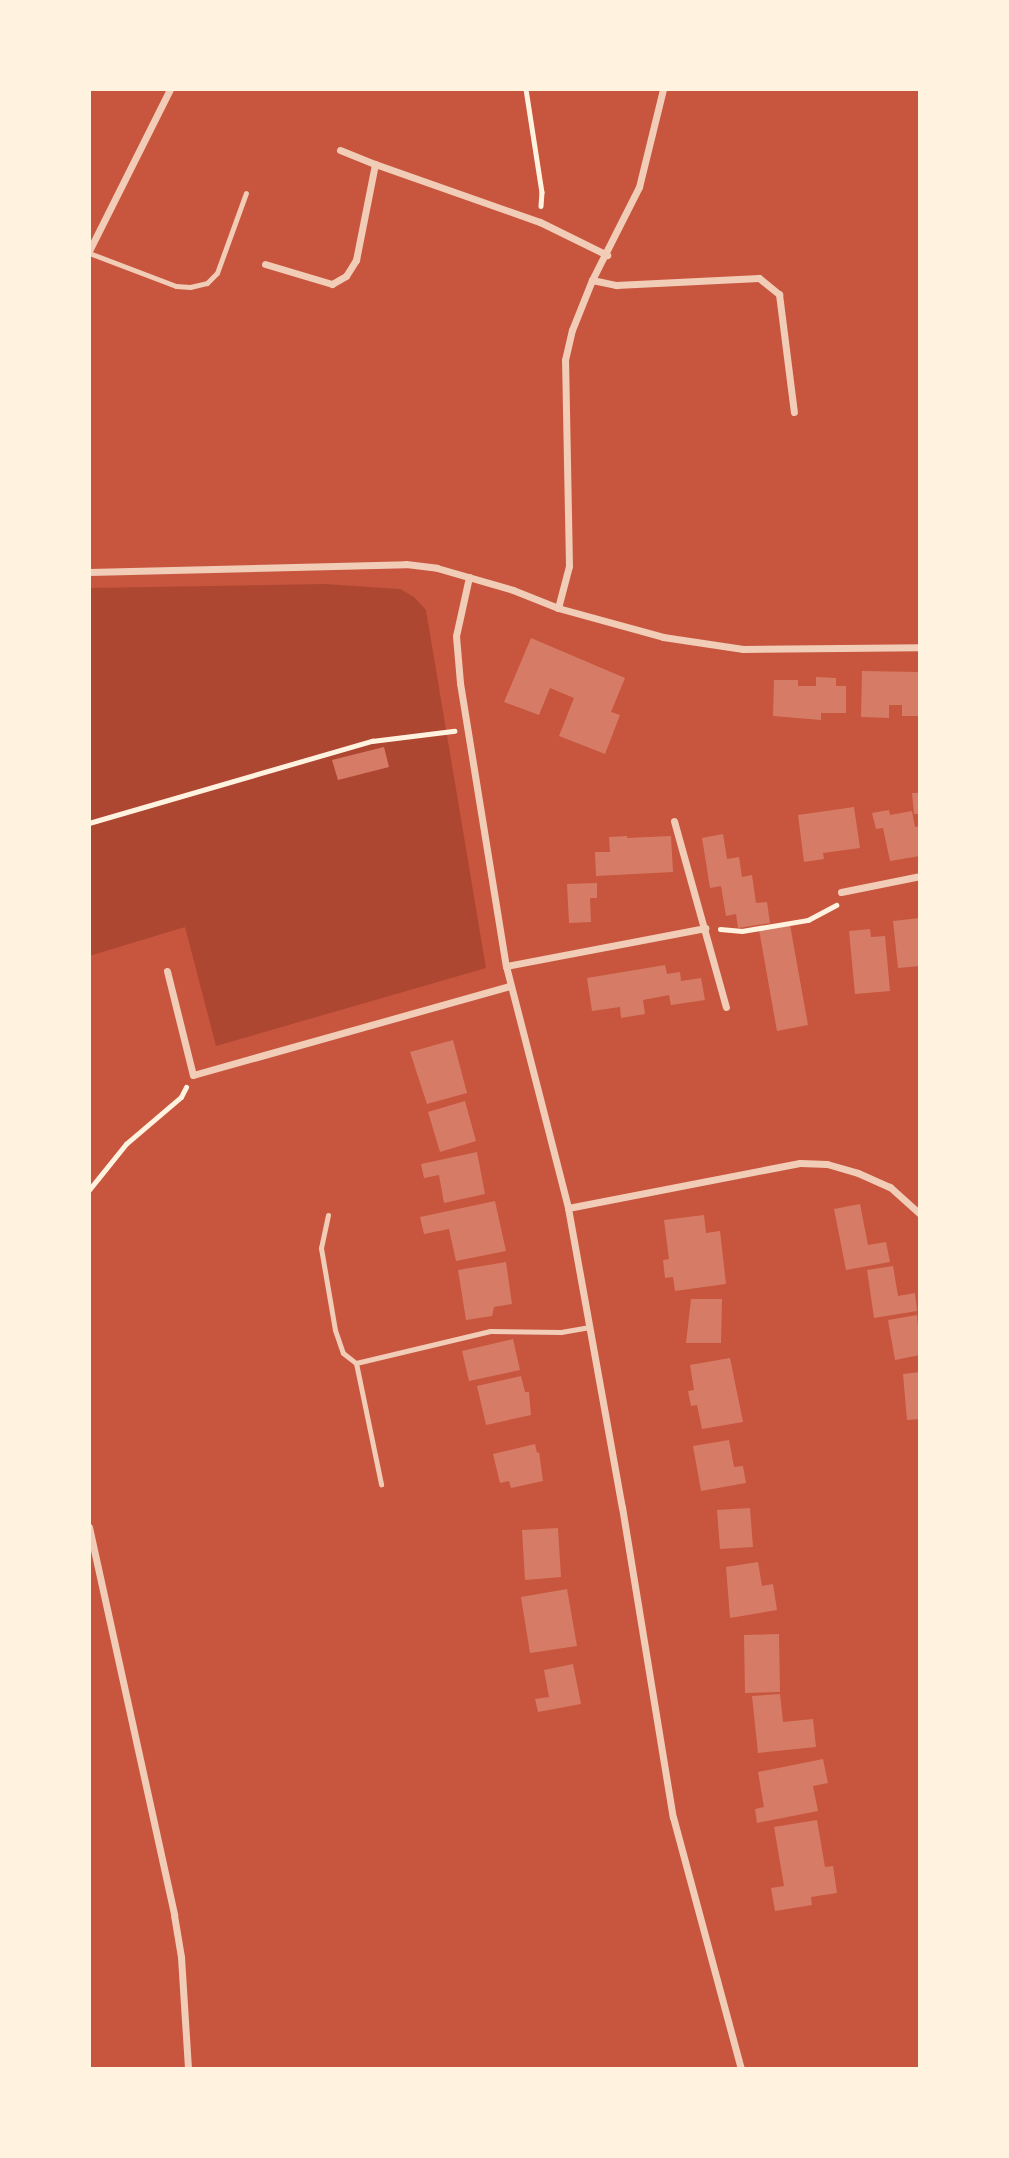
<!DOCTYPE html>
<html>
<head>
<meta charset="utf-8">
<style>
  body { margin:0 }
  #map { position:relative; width:1009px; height:2158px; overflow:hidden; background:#c8553d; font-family:Cabin,sans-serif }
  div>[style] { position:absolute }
  .green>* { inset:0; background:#ae4732 }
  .building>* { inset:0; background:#d67c66 }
  .path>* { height:4.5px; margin:-2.25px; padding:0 2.25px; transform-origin:2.25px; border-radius:2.25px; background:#fff3e0 }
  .service>* { height:5px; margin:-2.5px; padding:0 2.5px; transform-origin:2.5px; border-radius:2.5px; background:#f1ccb7 }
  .minor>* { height:7px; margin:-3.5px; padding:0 3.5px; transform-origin:3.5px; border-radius:3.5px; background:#f1ccb7 }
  span { translate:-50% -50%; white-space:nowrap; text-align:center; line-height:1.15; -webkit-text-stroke:7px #fff3e0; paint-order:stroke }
  .frame { position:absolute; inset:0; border:91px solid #fff3e0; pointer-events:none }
</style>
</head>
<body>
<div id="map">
  <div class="green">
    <i style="clip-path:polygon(325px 584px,400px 589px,414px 597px,426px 610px,486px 968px,216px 1046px,185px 927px,89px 956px,89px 588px)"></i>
  </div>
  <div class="building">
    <i style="clip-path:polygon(531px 638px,625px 678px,611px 712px,620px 715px,605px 754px,559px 736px,574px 698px,550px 688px,539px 715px,504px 702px)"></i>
    <i style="clip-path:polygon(862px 671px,920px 672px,920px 716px,902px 716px,902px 705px,889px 705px,889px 718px,861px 717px)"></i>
    <i style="clip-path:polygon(816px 677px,836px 678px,836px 686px,846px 686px,846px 713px,821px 713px,821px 720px,773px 716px,774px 680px,798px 680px,798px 686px,816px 686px)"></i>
    <i style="clip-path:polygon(384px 747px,389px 767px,338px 780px,332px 760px)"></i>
    <i style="clip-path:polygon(912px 793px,920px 793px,920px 814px,914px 814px)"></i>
    <i style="clip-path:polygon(854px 807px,860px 848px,823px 853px,824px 859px,804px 862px,798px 815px)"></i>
    <i style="clip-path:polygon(889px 810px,890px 815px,912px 811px,915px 827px,920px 826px,920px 856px,890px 861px,883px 828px,876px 829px,872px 813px)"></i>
    <i style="clip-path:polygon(723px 834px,727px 859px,739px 857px,742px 877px,752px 875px,756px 903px,767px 902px,770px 923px,738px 928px,736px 914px,726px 916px,721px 886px,710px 888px,702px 838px)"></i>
    <i style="clip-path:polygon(627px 836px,627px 838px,671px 836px,673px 872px,596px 876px,595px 852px,610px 852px,609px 837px)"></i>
    <i style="clip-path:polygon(597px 883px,597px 898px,590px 898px,591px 922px,569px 923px,567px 884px)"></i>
    <i style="clip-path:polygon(920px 918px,920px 966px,898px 968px,893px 921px)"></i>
    <i style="clip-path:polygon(790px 925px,808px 1025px,777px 1031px,759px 930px)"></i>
    <i style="clip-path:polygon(870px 929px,871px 937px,885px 936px,890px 991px,855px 994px,849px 931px)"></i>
    <i style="clip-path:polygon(665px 965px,667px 974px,680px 972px,681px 981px,701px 978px,705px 1000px,671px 1005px,669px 995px,643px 1000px,645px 1014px,621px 1018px,620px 1007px,592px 1011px,587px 978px)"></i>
    <i style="clip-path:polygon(453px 1040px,467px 1093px,427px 1104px,410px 1052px)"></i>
    <i style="clip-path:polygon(465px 1101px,476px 1141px,440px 1152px,428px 1112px)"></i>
    <i style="clip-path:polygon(477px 1152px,485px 1194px,444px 1203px,439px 1175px,424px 1178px,421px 1164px)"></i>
    <i style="clip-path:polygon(495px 1201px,506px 1251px,456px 1261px,449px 1229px,424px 1234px,420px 1217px)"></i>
    <i style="clip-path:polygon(860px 1204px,868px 1245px,886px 1242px,890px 1262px,846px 1270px,834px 1209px)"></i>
    <i style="clip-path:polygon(704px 1215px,706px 1233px,720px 1231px,726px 1284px,675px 1291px,673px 1277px,665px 1278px,663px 1260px,669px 1259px,664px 1220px)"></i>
    <i style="clip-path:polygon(506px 1262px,512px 1304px,494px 1307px,492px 1316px,466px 1320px,458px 1270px)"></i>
    <i style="clip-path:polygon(893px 1266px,898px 1296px,915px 1293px,917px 1311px,874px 1318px,867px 1270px)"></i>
    <i style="clip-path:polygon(691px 1299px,722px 1299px,721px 1343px,686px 1343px)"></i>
    <i style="clip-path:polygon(917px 1315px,920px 1355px,895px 1360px,888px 1320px)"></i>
    <i style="clip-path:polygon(513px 1339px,520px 1370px,469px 1381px,462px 1351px)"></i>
    <i style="clip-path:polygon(730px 1358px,743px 1422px,702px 1429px,697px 1405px,691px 1406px,688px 1391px,694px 1390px,690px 1365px)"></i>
    <i style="clip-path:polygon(920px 1372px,920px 1419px,907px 1420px,903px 1374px)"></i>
    <i style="clip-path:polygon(521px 1376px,525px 1392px,529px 1392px,531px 1415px,486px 1425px,477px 1386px)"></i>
    <i style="clip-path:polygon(729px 1440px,734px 1467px,743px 1466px,746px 1483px,701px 1491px,693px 1446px)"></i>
    <i style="clip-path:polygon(535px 1444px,537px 1453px,539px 1452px,543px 1481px,511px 1488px,509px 1481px,500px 1483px,493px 1454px)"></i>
    <i style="clip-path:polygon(750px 1508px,753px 1547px,720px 1549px,717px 1510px)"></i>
    <i style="clip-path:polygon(558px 1528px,561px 1577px,525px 1580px,522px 1530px)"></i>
    <i style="clip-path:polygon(758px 1562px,762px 1586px,773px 1584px,777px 1610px,730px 1618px,726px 1567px)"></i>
    <i style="clip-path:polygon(567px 1589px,577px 1646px,530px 1653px,521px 1597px)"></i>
    <i style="clip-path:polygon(779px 1634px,780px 1692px,745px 1693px,744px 1635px)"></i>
    <i style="clip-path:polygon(573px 1664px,581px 1704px,538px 1712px,535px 1699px,549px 1697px,544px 1670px)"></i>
    <i style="clip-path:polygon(780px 1694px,783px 1722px,813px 1719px,816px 1747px,758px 1753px,752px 1696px)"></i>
    <i style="clip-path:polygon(823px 1759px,828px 1783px,813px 1786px,818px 1811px,757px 1823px,755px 1809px,764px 1807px,758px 1772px)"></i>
    <i style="clip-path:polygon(817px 1820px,825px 1867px,833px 1866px,837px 1893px,811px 1897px,812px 1905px,775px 1911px,771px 1888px,784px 1886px,774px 1827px)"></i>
  </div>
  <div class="path">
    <i style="left:526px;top:89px;width:104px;rotate:81.2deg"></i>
    <i style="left:542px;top:192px;width:14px;rotate:94deg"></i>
    <i style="left:89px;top:823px;width:295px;rotate:-16.2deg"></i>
    <i style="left:372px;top:741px;width:83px;rotate:-7deg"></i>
    <i style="left:720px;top:929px;width:22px;rotate:5deg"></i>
    <i style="left:742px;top:931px;width:67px;rotate:-9.5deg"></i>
    <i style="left:808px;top:920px;width:32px;rotate:-28deg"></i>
    <i style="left:89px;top:1190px;width:59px;rotate:-51.2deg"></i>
    <i style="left:126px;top:1144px;width:72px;rotate:-40.5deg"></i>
    <i style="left:181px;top:1097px;width:11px;rotate:-63deg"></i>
  </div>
  <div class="service">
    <i style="left:89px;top:253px;width:93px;rotate:20.8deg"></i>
    <i style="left:176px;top:286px;width:14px;rotate:4deg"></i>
    <i style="left:190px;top:287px;width:17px;rotate:-13deg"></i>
    <i style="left:207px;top:283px;width:14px;rotate:-45deg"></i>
    <i style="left:217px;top:273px;width:85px;rotate:-70.1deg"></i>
    <i style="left:328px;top:1215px;width:34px;rotate:102deg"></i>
    <i style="left:321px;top:1248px;width:83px;rotate:80.3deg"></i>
    <i style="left:335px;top:1330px;width:24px;rotate:71deg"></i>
    <i style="left:343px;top:1353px;width:16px;rotate:38deg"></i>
    <i style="left:356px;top:1363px;width:138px;rotate:-13.4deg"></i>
    <i style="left:490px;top:1331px;width:71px;rotate:0.8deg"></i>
    <i style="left:561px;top:1332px;width:29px;rotate:-10deg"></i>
    <i style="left:356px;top:1363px;width:124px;rotate:78.3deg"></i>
  </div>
  <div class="minor">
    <i style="left:340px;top:150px;width:38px;rotate:22deg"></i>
    <i style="left:89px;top:251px;width:181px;rotate:-63.4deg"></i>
    <i style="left:265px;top:264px;width:70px;rotate:16.6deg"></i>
    <i style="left:332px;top:284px;width:16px;rotate:-30deg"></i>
    <i style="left:346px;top:276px;width:19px;rotate:-58deg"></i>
    <i style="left:356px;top:260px;width:98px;rotate:-78.8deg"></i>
    <i style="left:375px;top:164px;width:175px;rotate:19.4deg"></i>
    <i style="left:540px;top:222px;width:75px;rotate:26.2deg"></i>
    <i style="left:592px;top:280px;width:25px;rotate:12deg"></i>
    <i style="left:616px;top:285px;width:143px;rotate:-2.8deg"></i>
    <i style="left:759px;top:278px;width:26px;rotate:39deg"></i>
    <i style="left:779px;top:294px;width:119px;rotate:82.8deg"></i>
    <i style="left:89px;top:572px;width:317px;rotate:-1.4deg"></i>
    <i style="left:406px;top:564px;width:31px;rotate:7deg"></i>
    <i style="left:437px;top:568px;width:79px;rotate:16.1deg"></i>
    <i style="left:513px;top:590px;width:48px;rotate:21.8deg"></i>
    <i style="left:558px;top:608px;width:109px;rotate:15.4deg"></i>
    <i style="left:663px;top:637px;width:81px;rotate:8.5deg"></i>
    <i style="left:743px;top:649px;width:177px;rotate:-0.6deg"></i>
    <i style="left:469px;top:577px;width:60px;rotate:102.4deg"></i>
    <i style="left:456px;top:636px;width:47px;rotate:85.1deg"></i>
    <i style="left:460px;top:683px;width:287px;rotate:80.8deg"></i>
    <i style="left:506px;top:966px;width:250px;rotate:75.6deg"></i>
    <i style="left:568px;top:1208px;width:304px;rotate:79.8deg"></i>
    <i style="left:622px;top:1507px;width:314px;rotate:80.7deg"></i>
    <i style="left:673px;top:1817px;width:261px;rotate:74.9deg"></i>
    <i style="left:558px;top:608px;width:43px;rotate:-75.3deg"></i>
    <i style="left:569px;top:566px;width:206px;rotate:-91.1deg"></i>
    <i style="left:565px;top:360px;width:31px;rotate:-77deg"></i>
    <i style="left:572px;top:330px;width:54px;rotate:-68.2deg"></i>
    <i style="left:592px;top:280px;width:104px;rotate:-63.2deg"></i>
    <i style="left:639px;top:187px;width:101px;rotate:-76.2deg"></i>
    <i style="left:674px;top:821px;width:193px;rotate:74.4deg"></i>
    <i style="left:841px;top:892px;width:81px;rotate:-11.4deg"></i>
    <i style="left:506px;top:966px;width:203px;rotate:-10.8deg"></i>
    <i style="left:167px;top:971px;width:107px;rotate:76deg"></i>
    <i style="left:193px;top:1075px;width:329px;rotate:-15.7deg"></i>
    <i style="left:568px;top:1208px;width:236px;rotate:-11deg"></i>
    <i style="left:800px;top:1163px;width:27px;rotate:2deg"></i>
    <i style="left:827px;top:1164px;width:32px;rotate:16deg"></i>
    <i style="left:858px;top:1173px;width:35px;rotate:24deg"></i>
    <i style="left:890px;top:1187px;width:40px;rotate:42deg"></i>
    <i style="left:89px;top:1527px;width:397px;rotate:77.6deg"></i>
    <i style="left:174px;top:1915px;width:43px;rotate:80.5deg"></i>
    <i style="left:181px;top:1957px;width:112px;rotate:86.4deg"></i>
  </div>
  <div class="frame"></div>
</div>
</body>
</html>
